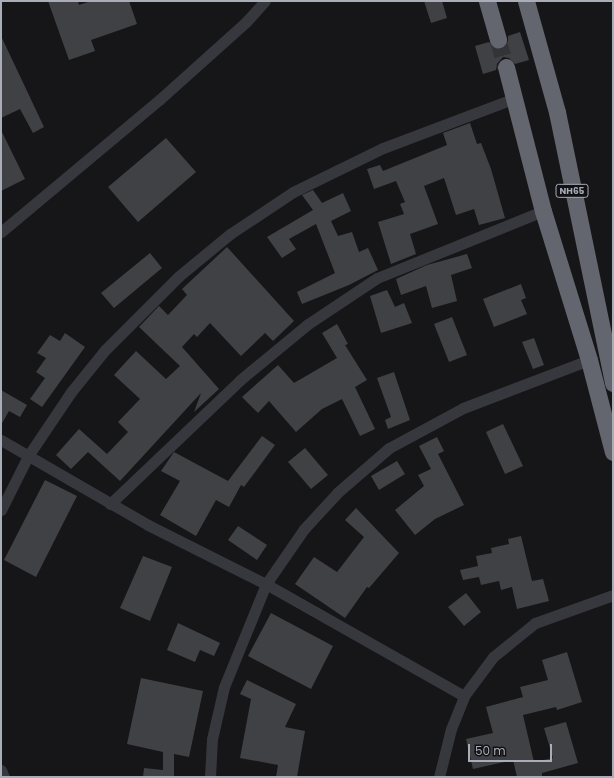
<!DOCTYPE html>
<html>
<head>
<meta charset="utf-8">
<style>
  body { margin:0 }
  #map { position:relative; width:614px; height:778px; overflow:hidden; background:#161618; font-family:Poppins,sans-serif }
  div>[style] { position:absolute }
  .building>* { inset:0; background:#404145 }
  .highway-tunnel>* { height:17px; margin-top:-8.5px; transform-origin:0; background:repeating-linear-gradient(90deg,#333438 0 17px,transparent 0 25px) }
  .minor>* { height:11px; margin:-5.5px; padding:0 5.5px; transform-origin:5.5px; border-radius:5.5px; background:#37383d }
  .highway>* { height:17px; margin:-8.5px; padding:0 8.5px; transform-origin:8.5px; border-radius:8.5px; background:#63666e }
  span { translate:-50% -50%; white-space:nowrap; text-align:center; line-height:1.15; -webkit-text-stroke:3px #111113; paint-order:stroke }
  .shield-label span { padding:1px 3px; background:#111113; border:1px solid; border-radius:3px; -webkit-text-stroke-width:0 }
  .shield-label { font-size:9px; color:#a8adb8; font-weight:700 }
  .frame { position:absolute; inset:0; border:2px solid #a8adb8; pointer-events:none }
  .scale { position:absolute; left:468px; top:744px; width:84px; height:18px; box-sizing:border-box; border:2px solid #a8adb8; border-top:0; padding-left:5px; font-size:12px; line-height:14px; white-space:nowrap; color:#a8adb8; -webkit-text-stroke:3px #111113; paint-order:stroke }
</style>
</head>
<body>
<div id="map">
  <div class="building">
    <i style="clip-path:polygon(48px 1px,78px 1px,79px 5px,91px 1px,129px 1px,137px 24px,91px 40px,95px 51px,69px 60px)"></i>
    <i style="clip-path:polygon(424px 1px,442px 1px,447px 18px,431px 23px)"></i>
    <i style="clip-path:polygon(520px 32px,529px 60px,515px 64px,509px 58px,503px 57px,497px 64px,496px 70px,483px 74px,475px 46px,489px 42px,495px 49px,501px 48px,508px 42px,508px 36px)"></i>
    <i style="clip-path:polygon(1px 36px,44px 127px,33px 133px,20px 109px,1px 118px)"></i>
    <i style="clip-path:polygon(470px 123px,477px 144px,481px 143px,491px 169px,505px 218px,479px 225px,474px 209px,456px 215px,444px 178px,424px 186px,438px 224px,410px 234px,416px 254px,391px 264px,378px 222px,404px 214px,400px 204px,405px 202px,396px 181px,374px 189px,367px 169px,380px 165px,383px 171px,447px 145px,443px 133px)"></i>
    <i style="clip-path:polygon(1px 130px,25px 179px,1px 191px)"></i>
    <i style="clip-path:polygon(166px 138px,196px 172px,138px 222px,108px 187px)"></i>
    <i style="clip-path:polygon(313px 190px,322px 203px,343px 193px,351px 211px,331px 221px,338px 236px,352px 232px,359px 252px,368px 248px,378px 270px,349px 285px,302px 304px,297px 292px,335px 273px,316px 224px,289px 239px,296px 249px,282px 258px,267px 237px,313px 210px,302px 195px)"></i>
    <i style="clip-path:polygon(227px 247px,294px 321px,273px 341px,265px 333px,241px 356px,210px 323px,197px 337px,194px 334px,182px 347px,219px 389px,194px 412px,201px 393px,120px 481px,88px 452px,71px 469px,56px 455px,79px 429px,107px 454px,128px 432px,118px 422px,140px 399px,114px 375px,136px 351px,166px 379px,180px 366px,139px 327px,159px 306px,168px 315px,187px 295px,182px 289px)"></i>
    <i style="clip-path:polygon(150px 253px,162px 268px,114px 308px,101px 293px)"></i>
    <i style="clip-path:polygon(467px 254px,472px 268px,451px 275px,457px 301px,432px 308px,426px 286px,401px 295px,396px 279px,427px 265px)"></i>
    <i style="clip-path:polygon(521px 284px,526px 298px,521px 300px,527px 314px,494px 327px,483px 299px)"></i>
    <i style="clip-path:polygon(387px 290px,395px 307px,404px 303px,412px 323px,381px 333px,370px 296px)"></i>
    <i style="clip-path:polygon(452px 317px,467px 355px,449px 362px,434px 324px)"></i>
    <i style="clip-path:polygon(337px 324px,348px 344px,345px 345px,367px 380px,355px 387px,375px 429px,360px 436px,342px 399px,322px 409px,296px 432px,269px 401px,258px 413px,242px 397px,278px 365px,294px 383px,337px 358px,322px 333px)"></i>
    <i style="clip-path:polygon(65px 333px,85px 347px,42px 407px,30px 399px,45px 378px,36px 372px,46px 358px,37px 353px,50px 335px,60px 341px)"></i>
    <i style="clip-path:polygon(534px 338px,544px 365px,533px 369px,522px 342px)"></i>
    <i style="clip-path:polygon(394px 372px,410px 420px,388px 429px,385px 420px,391px 417px,377px 378px)"></i>
    <i style="clip-path:polygon(1px 390px,27px 405px,20px 417px,9px 411px,1px 425px)"></i>
    <i style="clip-path:polygon(503px 424px,523px 466px,505px 474px,486px 432px)"></i>
    <i style="clip-path:polygon(262px 436px,275px 445px,244px 487px,241px 485px,229px 507px,216px 500px,196px 536px,160px 515px,180px 481px,161px 471px,174px 452px,228px 481px)"></i>
    <i style="clip-path:polygon(437px 437px,444px 451px,438px 454px,464px 505px,435px 519px,415px 535px,395px 510px,424px 486px,418px 475px,431px 469px,419px 446px)"></i>
    <i style="clip-path:polygon(305px 448px,328px 475px,311px 489px,288px 462px)"></i>
    <i style="clip-path:polygon(397px 461px,405px 474px,379px 490px,371px 476px)"></i>
    <i style="clip-path:polygon(45px 480px,77px 496px,36px 577px,4px 560px)"></i>
    <i style="clip-path:polygon(356px 508px,399px 553px,369px 588px,367px 587px,345px 618px,295px 584px,314px 557px,337px 572px,364px 537px,345px 520px)"></i>
    <i style="clip-path:polygon(238px 526px,267px 545px,257px 560px,228px 540px)"></i>
    <i style="clip-path:polygon(521px 536px,532px 581px,543px 579px,549px 601px,517px 609px,512px 587px,501px 590px,499px 581px,481px 585px,479px 577px,463px 580px,460px 570px,478px 566px,476px 556px,492px 553px,491px 548px,509px 544px,508px 539px)"></i>
    <i style="clip-path:polygon(143px 556px,172px 567px,150px 621px,120px 608px)"></i>
    <i style="clip-path:polygon(466px 593px,481px 612px,464px 626px,448px 607px)"></i>
    <i style="clip-path:polygon(271px 613px,333px 646px,311px 689px,248px 656px)"></i>
    <i style="clip-path:polygon(178px 623px,220px 643px,214px 656px,200px 650px,195px 662px,167px 650px)"></i>
    <i style="clip-path:polygon(567px 652px,582px 702px,557px 710px,556px 707px,523px 715px,534px 762px,553px 758px,544px 728px,566px 722px,578px 763px,542px 773px,542px 777px,517px 777px,513px 760px,473px 769px,466px 739px,493px 733px,486px 707px,523px 697px,520px 687px,548px 680px,542px 660px)"></i>
    <i style="clip-path:polygon(141px 678px,203px 691px,189px 757px,174px 754px,174px 777px,143px 777px,144px 768px,163px 770px,163px 752px,127px 744px)"></i>
    <i style="clip-path:polygon(247px 680px,296px 704px,285px 727px,305px 731px,297px 777px,276px 777px,278px 765px,240px 758px,251px 699px,240px 694px)"></i>
  </div>
  <div class="highway-tunnel">
    <i style="left:498px;top:39px;width:29px;rotate:74deg"></i>
  </div>
  <div class="minor">
    <i style="left:1px;top:232px;width:206px;rotate:-39.9deg"></i>
    <i style="left:159px;top:100px;width:117px;rotate:-41.9deg"></i>
    <i style="left:246px;top:22px;width:28px;rotate:-48deg"></i>
    <i style="left:1px;top:440px;width:170px;rotate:30deg"></i>
    <i style="left:148px;top:525px;width:132px;rotate:26.6deg"></i>
    <i style="left:266px;top:584px;width:227px;rotate:29.5deg"></i>
    <i style="left:110px;top:504px;width:180px;rotate:-43.6deg"></i>
    <i style="left:240px;top:380px;width:88px;rotate:-39.5deg"></i>
    <i style="left:308px;top:324px;width:83px;rotate:-33.7deg"></i>
    <i style="left:377px;top:278px;width:179px;rotate:-22deg"></i>
    <i style="left:1px;top:510px;width:60px;rotate:-63.4deg"></i>
    <i style="left:28px;top:456px;width:77px;rotate:-56.1deg"></i>
    <i style="left:71px;top:392px;width:54px;rotate:-51deg"></i>
    <i style="left:105px;top:350px;width:105px;rotate:-45deg"></i>
    <i style="left:179px;top:276px;width:66px;rotate:-39.5deg"></i>
    <i style="left:230px;top:234px;width:76px;rotate:-33.7deg"></i>
    <i style="left:293px;top:192px;width:100px;rotate:-26.1deg"></i>
    <i style="left:383px;top:148px;width:141px;rotate:-20.7deg"></i>
    <i style="left:1px;top:770px;width:8px;rotate:67deg"></i>
    <i style="left:210px;top:777px;width:38px;rotate:-87deg"></i>
    <i style="left:212px;top:739px;width:53px;rotate:-77deg"></i>
    <i style="left:224px;top:687px;width:111px;rotate:-67.8deg"></i>
    <i style="left:266px;top:584px;width:67px;rotate:-55.4deg"></i>
    <i style="left:304px;top:529px;width:50px;rotate:-47.4deg"></i>
    <i style="left:338px;top:492px;width:67px;rotate:-40.8deg"></i>
    <i style="left:389px;top:448px;width:84px;rotate:-28.4deg"></i>
    <i style="left:463px;top:408px;width:135px;rotate:-20.9deg"></i>
    <i style="left:439px;top:777px;width:49px;rotate:-76deg"></i>
    <i style="left:451px;top:729px;width:35px;rotate:-68deg"></i>
    <i style="left:464px;top:696px;width:49px;rotate:-53.4deg"></i>
    <i style="left:493px;top:657px;width:54px;rotate:-39deg"></i>
    <i style="left:535px;top:623px;width:83px;rotate:-19.7deg"></i>
  </div>
  <div class="highway">
    <i style="left:487px;top:1px;width:40px;rotate:74deg"></i>
    <i style="left:526px;top:1px;width:115px;rotate:74.4deg"></i>
    <i style="left:557px;top:112px;width:277px;rotate:78.3deg"></i>
    <i style="left:506px;top:67px;width:149px;rotate:75.6deg"></i>
    <i style="left:543px;top:211px;width:156px;rotate:72.8deg"></i>
    <i style="left:589px;top:360px;width:95px;rotate:75.4deg"></i>
  </div>
  <div class="shield-label">
    <span style="left:572px;top:191px">NH65</span>
  </div>
  <div class="frame"></div>
  <div class="scale">50 m</div>
</div>
</body>
</html>
